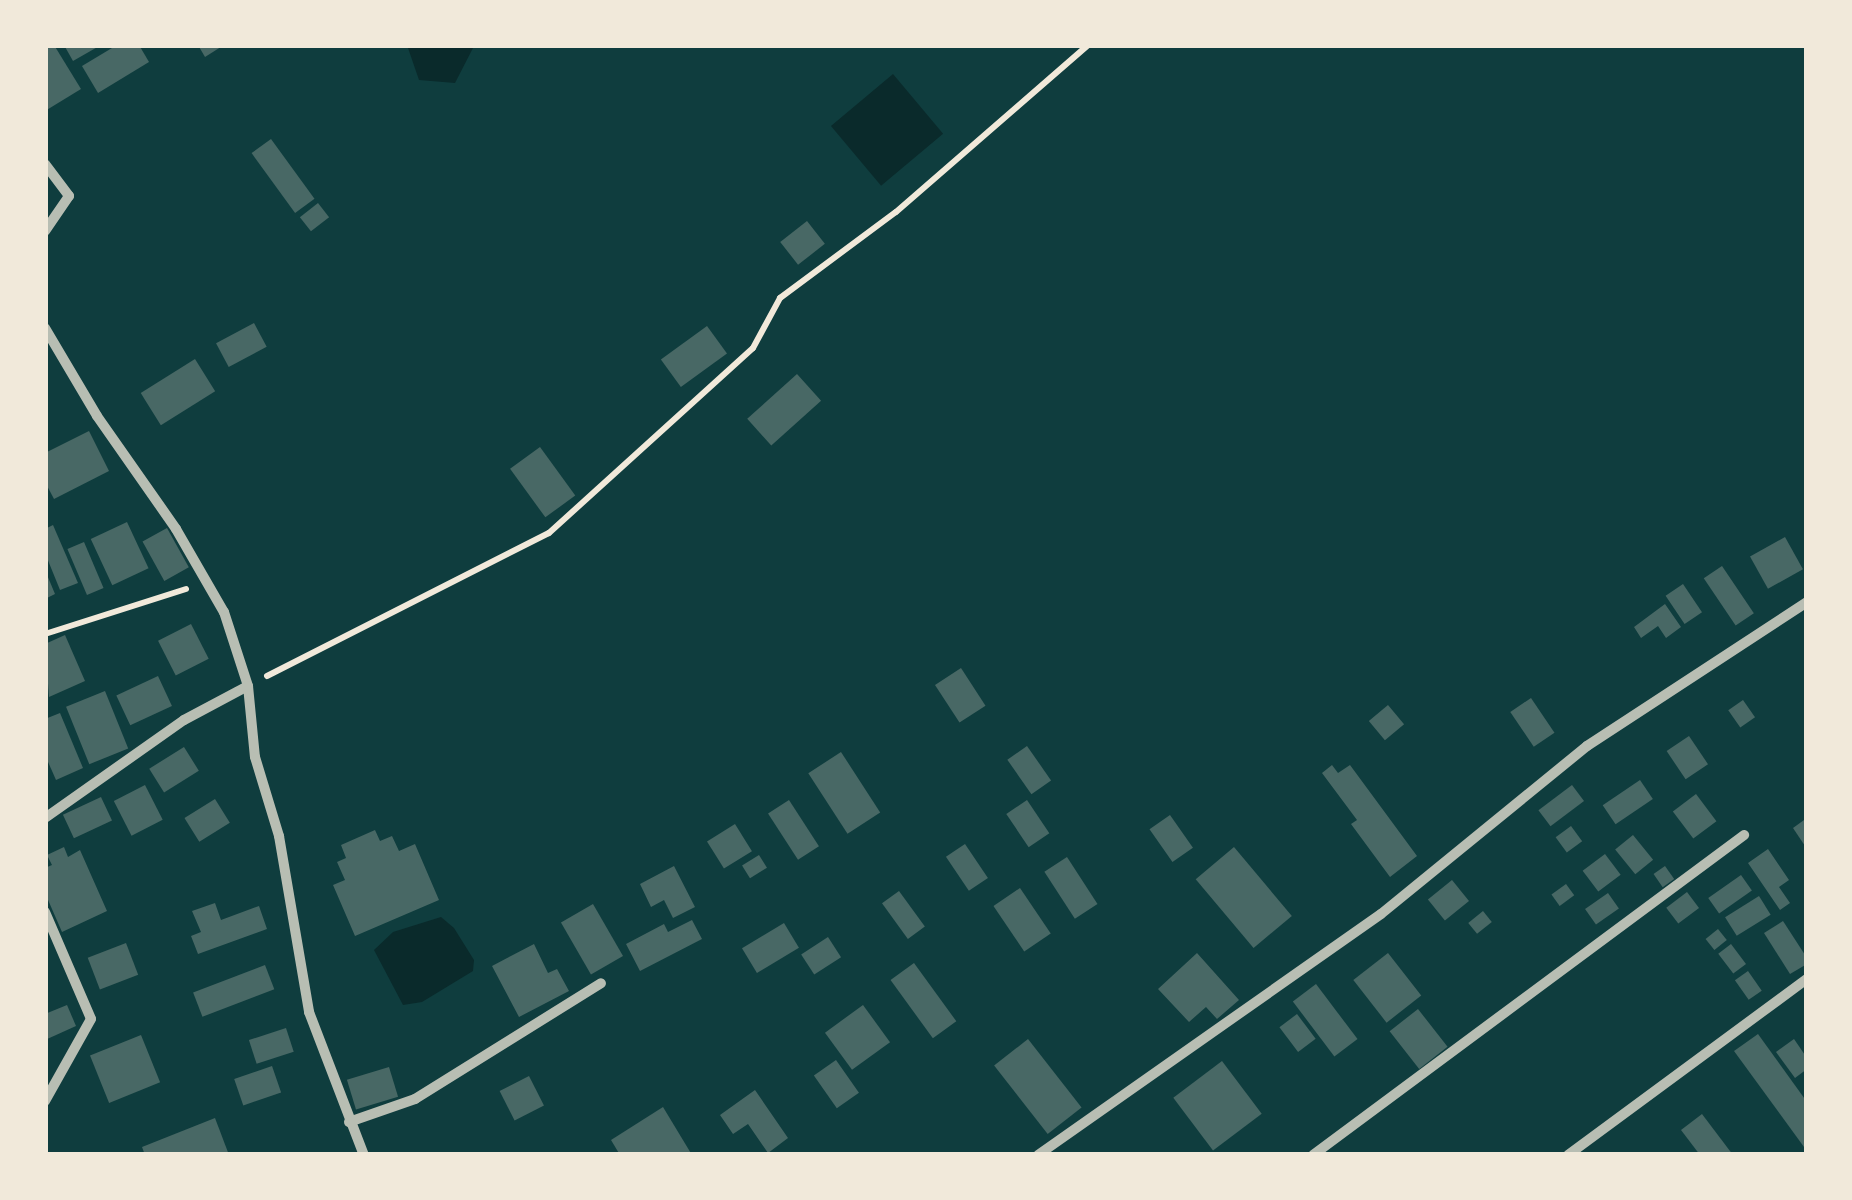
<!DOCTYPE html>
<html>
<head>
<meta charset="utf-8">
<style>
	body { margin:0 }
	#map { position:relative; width:1852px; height:1200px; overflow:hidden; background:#0f3d3e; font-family:"Roboto Condensed",sans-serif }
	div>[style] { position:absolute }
	.water>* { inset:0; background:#0a2a2b; transform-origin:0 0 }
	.building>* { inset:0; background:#486865; transform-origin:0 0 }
	.path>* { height:6px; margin:-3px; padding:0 3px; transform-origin:3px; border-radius:3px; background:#f1e9da }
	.minor>* { height:10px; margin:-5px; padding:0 5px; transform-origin:5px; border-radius:5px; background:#b8beb3 }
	span { translate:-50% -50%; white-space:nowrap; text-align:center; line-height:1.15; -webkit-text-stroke:8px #f1e9da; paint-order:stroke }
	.frame { position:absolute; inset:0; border:48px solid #f1e9da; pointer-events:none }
</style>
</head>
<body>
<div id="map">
	<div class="water">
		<i style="clip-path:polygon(407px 45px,470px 45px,473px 48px,455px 83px,419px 80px)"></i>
		<i style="left:893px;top:74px;width:78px;height:81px;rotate:50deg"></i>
		<i style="clip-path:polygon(441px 917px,454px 928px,474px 960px,473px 971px,422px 1002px,403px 1005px,374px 950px,393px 932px)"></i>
	</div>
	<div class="building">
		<i style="clip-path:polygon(45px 45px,54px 45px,81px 89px,45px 111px)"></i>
		<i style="clip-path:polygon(64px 45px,101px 45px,73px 61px)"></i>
		<i style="clip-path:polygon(117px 45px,139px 45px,149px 62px,98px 93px,82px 66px)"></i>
		<i style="clip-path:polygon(198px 45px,224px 45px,205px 57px)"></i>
		<i style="left:271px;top:139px;width:74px;height:24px;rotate:54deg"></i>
		<i style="left:318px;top:203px;width:18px;height:23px;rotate:52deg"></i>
		<i style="left:807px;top:221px;width:29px;height:34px;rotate:52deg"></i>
		<i style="left:254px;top:323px;width:27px;height:43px;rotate:62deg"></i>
		<i style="left:707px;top:326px;width:34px;height:57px;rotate:54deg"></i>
		<i style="left:195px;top:359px;width:38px;height:64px;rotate:58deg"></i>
		<i style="left:797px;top:374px;width:36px;height:67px;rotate:48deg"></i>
		<i style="clip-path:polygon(89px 431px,109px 471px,54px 499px,45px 482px,45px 453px)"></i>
		<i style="left:540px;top:447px;width:60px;height:37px;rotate:54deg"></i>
		<i style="left:127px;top:522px;width:51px;height:40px;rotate:65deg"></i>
		<i style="clip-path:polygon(53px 525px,78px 583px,60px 590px,45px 553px,45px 529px)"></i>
		<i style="left:167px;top:528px;width:45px;height:28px;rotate:61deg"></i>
		<i style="left:1785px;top:537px;width:37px;height:40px;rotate:61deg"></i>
		<i style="left:84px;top:542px;width:50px;height:18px;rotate:67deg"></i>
		<i style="left:1722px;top:566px;width:57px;height:22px;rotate:56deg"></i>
		<i style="clip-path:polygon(45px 570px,55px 594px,45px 599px)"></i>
		<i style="left:1683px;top:584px;width:34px;height:21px;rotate:56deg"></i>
		<i style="clip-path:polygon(1665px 604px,1681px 627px,1666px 638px,1658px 626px,1641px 638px,1634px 627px)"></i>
		<i style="left:191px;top:624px;width:39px;height:37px;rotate:63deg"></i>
		<i style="clip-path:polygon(65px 635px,85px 681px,49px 697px,45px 644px)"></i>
		<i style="left:961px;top:668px;width:45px;height:31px;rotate:57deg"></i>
		<i style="left:158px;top:676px;width:33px;height:46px;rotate:65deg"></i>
		<i style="left:105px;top:691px;width:62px;height:42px;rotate:68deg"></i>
		<i style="left:1531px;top:698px;width:42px;height:25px;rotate:56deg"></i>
		<i style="left:1743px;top:700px;width:21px;height:18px;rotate:55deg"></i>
		<i style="left:1388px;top:705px;width:25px;height:25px;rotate:50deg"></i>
		<i style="clip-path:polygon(60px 713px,83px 768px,56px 780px,45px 755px,45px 719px)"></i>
		<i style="left:1689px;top:736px;width:34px;height:27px;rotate:56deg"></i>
		<i style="left:1027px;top:746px;width:42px;height:24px;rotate:55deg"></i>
		<i style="left:184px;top:747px;width:28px;height:41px;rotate:58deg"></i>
		<i style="left:841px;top:752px;width:72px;height:39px;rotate:57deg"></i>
		<i style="clip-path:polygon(1332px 765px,1338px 773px,1350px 765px,1417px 856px,1390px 877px,1351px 824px,1357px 820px,1322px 773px)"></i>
		<i style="left:1640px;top:780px;width:23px;height:45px;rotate:56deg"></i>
		<i style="left:145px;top:785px;width:39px;height:35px;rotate:63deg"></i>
		<i style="left:1572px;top:785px;width:20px;height:42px;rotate:53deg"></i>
		<i style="left:1696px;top:794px;width:34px;height:29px;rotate:53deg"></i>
		<i style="left:101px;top:797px;width:26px;height:42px;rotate:65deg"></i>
		<i style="left:215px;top:799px;width:28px;height:36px;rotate:58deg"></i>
		<i style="left:789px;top:800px;width:55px;height:25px;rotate:57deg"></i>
		<i style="left:1027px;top:800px;width:40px;height:25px;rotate:56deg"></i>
		<i style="left:1170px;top:815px;width:40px;height:25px;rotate:55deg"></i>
		<i style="clip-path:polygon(1804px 820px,1807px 825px,1807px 849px,1793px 828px)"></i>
		<i style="left:735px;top:824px;width:32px;height:33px;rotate:58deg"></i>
		<i style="left:1571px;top:826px;width:19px;height:19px;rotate:54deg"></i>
		<i style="clip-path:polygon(375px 830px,380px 841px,392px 836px,399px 851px,415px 844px,439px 900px,355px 936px,333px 885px,345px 880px,337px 862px,346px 858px,341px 845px)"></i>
		<i style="left:1633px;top:835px;width:32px;height:23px;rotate:51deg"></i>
		<i style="left:965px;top:844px;width:41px;height:23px;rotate:56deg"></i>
		<i style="clip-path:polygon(64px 847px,68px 857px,80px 850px,107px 911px,62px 932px,45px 893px,45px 868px,52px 865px,47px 855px)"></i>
		<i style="left:1234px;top:847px;width:90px;height:50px;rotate:50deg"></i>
		<i style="clip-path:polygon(1768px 849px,1789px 880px,1779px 887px,1790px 903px,1780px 910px,1748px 863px)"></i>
		<i style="left:1605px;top:854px;width:26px;height:28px;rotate:53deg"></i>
		<i style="left:759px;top:855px;width:15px;height:20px;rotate:58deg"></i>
		<i style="left:1067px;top:857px;width:56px;height:27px;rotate:57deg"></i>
		<i style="clip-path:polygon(674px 866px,695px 907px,673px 918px,664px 900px,651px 907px,640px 884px)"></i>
		<i style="left:1665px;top:866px;width:16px;height:14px;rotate:55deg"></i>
		<i style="left:1741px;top:875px;width:19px;height:40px;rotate:55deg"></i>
		<i style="left:1452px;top:880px;width:27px;height:31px;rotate:51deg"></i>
		<i style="left:1566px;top:884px;width:14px;height:18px;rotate:54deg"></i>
		<i style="left:1020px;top:888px;width:55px;height:32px;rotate:56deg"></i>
		<i style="left:899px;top:891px;width:44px;height:21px;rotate:54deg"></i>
		<i style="left:1687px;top:892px;width:20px;height:26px;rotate:53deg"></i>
		<i style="left:1608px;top:893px;width:19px;height:28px;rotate:55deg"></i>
		<i style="left:1759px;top:896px;width:22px;height:40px;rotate:58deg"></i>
		<i style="clip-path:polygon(215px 903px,221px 920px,259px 906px,267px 929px,198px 954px,191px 936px,201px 932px,192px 911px)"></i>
		<i style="left:593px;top:904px;width:60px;height:37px;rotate:60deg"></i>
		<i style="left:1483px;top:911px;width:14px;height:19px;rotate:51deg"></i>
		<i style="clip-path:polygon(692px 920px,702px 939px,640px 971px,626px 944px,664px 924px,668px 932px)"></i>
		<i style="clip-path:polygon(1783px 921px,1807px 958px,1807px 964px,1790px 974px,1764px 933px)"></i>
		<i style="left:784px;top:923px;width:29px;height:49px;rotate:59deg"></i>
		<i style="left:1718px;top:929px;width:14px;height:16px;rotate:51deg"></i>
		<i style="left:828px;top:937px;width:24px;height:32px;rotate:57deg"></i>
		<i style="left:126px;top:943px;width:34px;height:41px;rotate:69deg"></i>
		<i style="clip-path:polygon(534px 944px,548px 973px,557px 969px,569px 991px,519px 1017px,492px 966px)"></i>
		<i style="left:1731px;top:944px;width:25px;height:16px;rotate:53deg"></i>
		<i style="clip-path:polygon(1197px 953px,1239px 1000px,1217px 1019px,1206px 1007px,1189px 1022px,1158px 989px)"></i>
		<i style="left:1388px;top:953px;width:54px;height:44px;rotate:52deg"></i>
		<i style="left:914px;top:963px;width:72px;height:29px;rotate:54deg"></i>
		<i style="left:265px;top:965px;width:26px;height:77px;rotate:69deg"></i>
		<i style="left:1748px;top:971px;width:24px;height:16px;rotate:55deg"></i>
		<i style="left:1316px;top:984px;width:69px;height:29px;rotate:53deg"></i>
		<i style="clip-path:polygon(67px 1005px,76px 1026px,45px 1040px,45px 1014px)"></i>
		<i style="left:863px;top:1005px;width:46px;height:47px;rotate:54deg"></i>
		<i style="left:1418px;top:1009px;width:48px;height:36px;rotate:52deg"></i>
		<i style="left:1297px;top:1014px;width:31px;height:22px;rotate:53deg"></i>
		<i style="left:286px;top:1028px;width:25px;height:39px;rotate:72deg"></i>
		<i style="clip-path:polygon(1758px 1034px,1807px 1102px,1804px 1147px,1734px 1051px)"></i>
		<i style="left:141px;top:1035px;width:51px;height:55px;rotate:68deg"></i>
		<i style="left:1028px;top:1039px;width:87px;height:43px;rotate:52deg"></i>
		<i style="clip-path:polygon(1794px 1039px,1807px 1058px,1807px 1069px,1795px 1078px,1776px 1052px)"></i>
		<i style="left:836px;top:1060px;width:40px;height:27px;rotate:55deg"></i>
		<i style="left:1222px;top:1061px;width:66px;height:61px;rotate:53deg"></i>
		<i style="left:272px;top:1066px;width:28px;height:40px;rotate:71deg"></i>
		<i style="left:389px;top:1067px;width:31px;height:44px;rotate:73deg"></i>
		<i style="left:529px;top:1076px;width:33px;height:33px;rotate:63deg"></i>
		<i style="clip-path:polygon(755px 1090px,788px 1138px,768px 1153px,748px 1124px,733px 1134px,720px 1115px)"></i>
		<i style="clip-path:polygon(663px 1107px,692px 1155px,620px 1155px,611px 1140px)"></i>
		<i style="clip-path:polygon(1702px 1114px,1733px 1155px,1700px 1155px,1681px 1130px)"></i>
		<i style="clip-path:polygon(215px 1118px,229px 1155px,145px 1155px,142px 1147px)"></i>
	</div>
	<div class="path">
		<i style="left:45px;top:634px;width:148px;rotate:-17.7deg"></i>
		<i style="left:267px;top:676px;width:316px;rotate:-26.9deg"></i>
		<i style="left:549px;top:533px;width:275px;rotate:-42.2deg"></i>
		<i style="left:753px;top:348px;width:57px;rotate:-61.6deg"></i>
		<i style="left:780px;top:298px;width:144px;rotate:-36.6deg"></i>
		<i style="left:896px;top:212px;width:254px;rotate:-41deg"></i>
	</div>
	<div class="minor">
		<i style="left:45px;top:164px;width:40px;rotate:53deg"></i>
		<i style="left:69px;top:196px;width:42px;rotate:124.4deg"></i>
		<i style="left:45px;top:328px;width:102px;rotate:59.4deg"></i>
		<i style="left:97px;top:416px;width:138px;rotate:55deg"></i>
		<i style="left:176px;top:529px;width:96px;rotate:60deg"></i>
		<i style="left:224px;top:612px;width:78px;rotate:72deg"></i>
		<i style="left:248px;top:686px;width:71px;rotate:84.4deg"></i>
		<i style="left:255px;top:757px;width:83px;rotate:73.1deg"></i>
		<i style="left:279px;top:836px;width:179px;rotate:80.3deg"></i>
		<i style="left:309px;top:1012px;width:153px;rotate:69deg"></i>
		<i style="left:45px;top:818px;width:170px;rotate:-35.2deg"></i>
		<i style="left:184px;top:720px;width:72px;rotate:-28deg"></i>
		<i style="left:45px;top:912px;width:116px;rotate:66.7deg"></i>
		<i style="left:91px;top:1019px;width:94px;rotate:119.3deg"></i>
		<i style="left:349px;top:1122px;width:70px;rotate:-19.2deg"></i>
		<i style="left:415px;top:1099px;width:219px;rotate:-31.9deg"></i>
		<i style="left:1038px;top:1155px;width:419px;rotate:-35.1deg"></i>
		<i style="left:1381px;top:914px;width:266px;rotate:-39.2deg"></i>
		<i style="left:1587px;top:746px;width:263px;rotate:-33.2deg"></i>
		<i style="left:1313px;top:1155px;width:537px;rotate:-36.59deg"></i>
		<i style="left:1568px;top:1155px;width:297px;rotate:-36.4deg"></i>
	</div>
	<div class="frame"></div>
</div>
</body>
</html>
